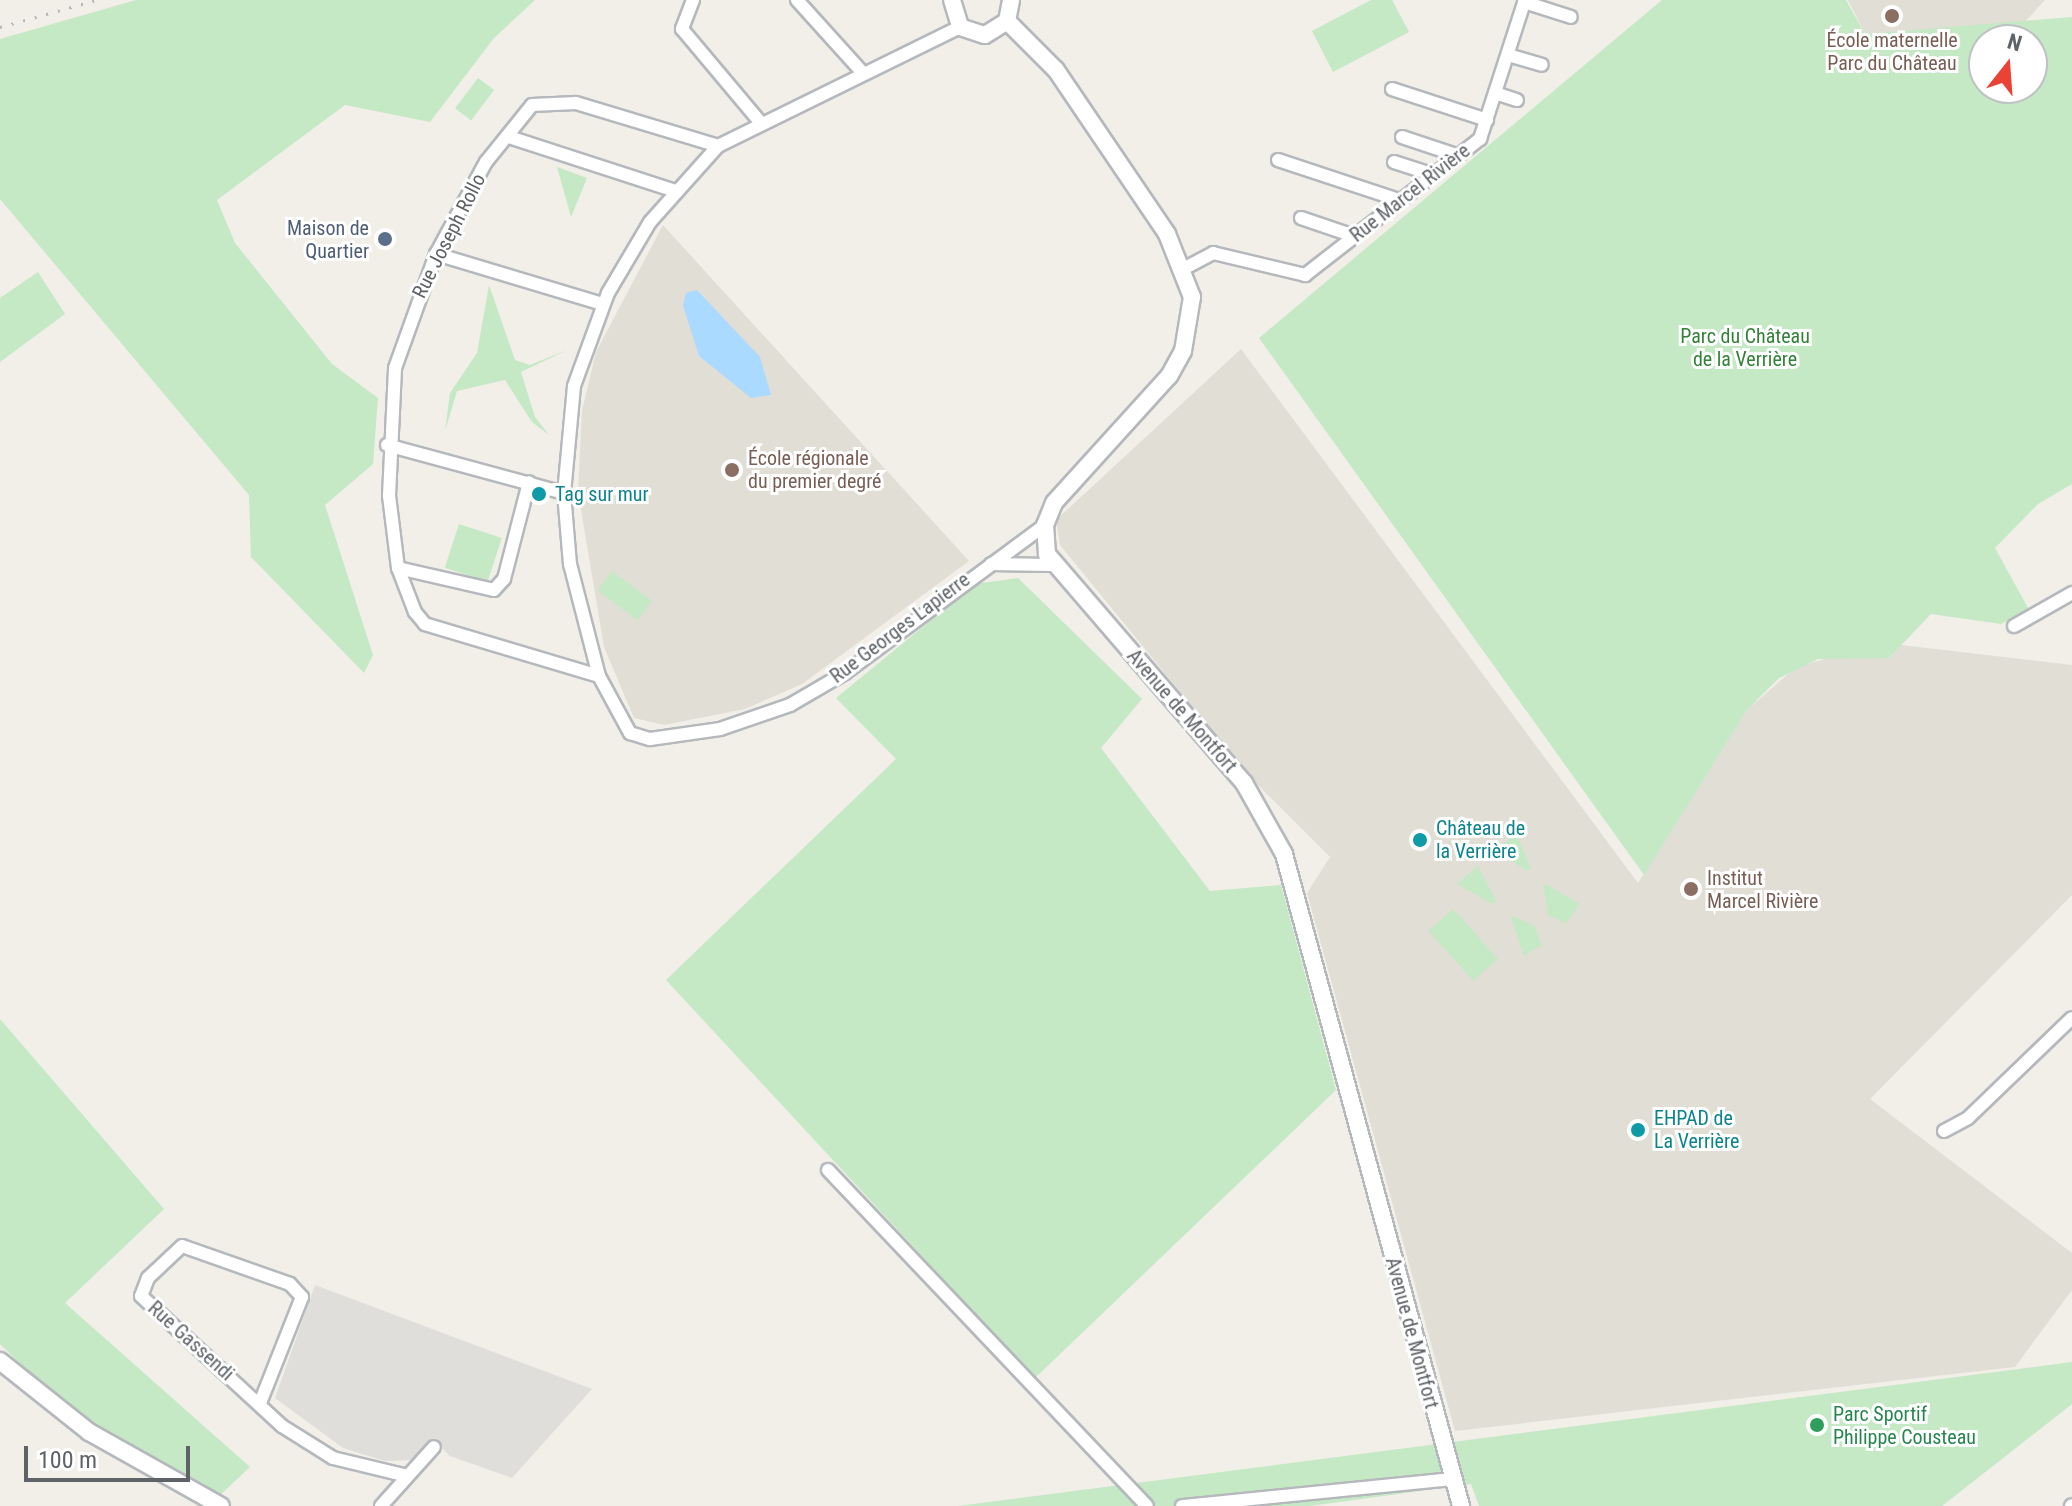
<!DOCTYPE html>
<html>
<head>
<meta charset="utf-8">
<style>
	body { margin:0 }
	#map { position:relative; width:2072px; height:1506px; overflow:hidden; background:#f1efe8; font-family:"Roboto Condensed",sans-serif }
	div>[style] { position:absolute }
	.industrial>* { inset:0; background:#e0deda }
	.education>* { inset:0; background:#e1ded6 }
	.green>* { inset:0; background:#c5e8c5; transform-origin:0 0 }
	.water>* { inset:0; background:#aadaff }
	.roads { filter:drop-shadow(2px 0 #b5b8bc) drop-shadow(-2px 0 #b5b8bc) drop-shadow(0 2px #b5b8bc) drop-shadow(0 -2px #b5b8bc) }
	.minor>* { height:12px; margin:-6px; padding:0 6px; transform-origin:6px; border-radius:6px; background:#fff }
	.tertiary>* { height:16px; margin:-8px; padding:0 8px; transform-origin:8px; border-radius:8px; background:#fff }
	.rail>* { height:3px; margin-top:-1.5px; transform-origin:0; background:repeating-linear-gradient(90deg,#b6b7b8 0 2px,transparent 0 12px) }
	.dots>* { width:22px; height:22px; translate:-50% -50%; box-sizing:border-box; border:4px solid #fff; border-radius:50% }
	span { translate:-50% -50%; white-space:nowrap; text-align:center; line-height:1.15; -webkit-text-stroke:6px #fff; paint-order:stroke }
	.education-label { font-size:20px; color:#785e54 }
	.left { translate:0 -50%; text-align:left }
	.street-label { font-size:20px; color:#5f6368 }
	.service-label { font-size:20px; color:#4e5e75 }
	.right { translate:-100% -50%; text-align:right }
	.park-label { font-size:20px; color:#348238 }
	.culture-label { font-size:20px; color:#0d838f }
	.leisure-label { font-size:20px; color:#27864d }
	.north { position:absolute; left:1968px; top:24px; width:80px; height:80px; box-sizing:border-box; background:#fff; border:2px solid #bfc1c3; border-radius:50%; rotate:17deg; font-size:22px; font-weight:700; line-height:32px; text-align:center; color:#5f6368 }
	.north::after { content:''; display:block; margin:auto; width:28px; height:36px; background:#ea4335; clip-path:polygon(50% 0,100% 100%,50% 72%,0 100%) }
	.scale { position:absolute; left:24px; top:1446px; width:166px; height:36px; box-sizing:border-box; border:4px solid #5f6368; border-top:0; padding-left:10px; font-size:24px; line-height:28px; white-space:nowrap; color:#5f6368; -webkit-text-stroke:6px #fff; paint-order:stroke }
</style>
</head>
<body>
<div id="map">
	<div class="industrial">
		<i style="clip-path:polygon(315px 1285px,592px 1389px,512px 1478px,450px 1456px,435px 1441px,414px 1460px,385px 1461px,343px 1448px,275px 1398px)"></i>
	</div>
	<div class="education">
		<i style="clip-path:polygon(1848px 0,2045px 0,2024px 23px,1865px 34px)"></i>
		<i style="clip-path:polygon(663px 225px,969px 561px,802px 684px,745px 709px,664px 725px,634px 718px,604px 647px,578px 492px,582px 411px,596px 352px)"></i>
		<i style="clip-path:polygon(1241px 349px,1638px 883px,1747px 710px,1796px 667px,1836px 656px,1889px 658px,1901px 645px,2072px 665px,2072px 895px,1870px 1099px,2072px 1253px,2072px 1290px,2015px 1367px,1455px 1431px,1307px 893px,1330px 857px,1249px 776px,1060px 545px,1056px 520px)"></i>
	</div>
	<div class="green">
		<i style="clip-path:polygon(136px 0,535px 0,494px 38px,430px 122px,345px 105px,217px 200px,235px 243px,332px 364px,378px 398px,373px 464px,325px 505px,373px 655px,364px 673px,251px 557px,249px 495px,0 199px,0 39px)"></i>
		<i style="clip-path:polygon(1371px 0,1392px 0,1409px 32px,1333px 72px,1312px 31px)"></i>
		<i style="clip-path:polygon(evenodd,1662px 0,1846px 0,1865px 34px,2072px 17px,2072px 484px,2038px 504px,1995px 548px,2028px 608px,2001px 624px,1931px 614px,1889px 658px,1818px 659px,1779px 678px,1747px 710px,1644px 875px,1259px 338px,1662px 0,2032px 40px,2032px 88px,1984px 88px,1984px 40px,2032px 40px)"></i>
		<i style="left:478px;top:78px;width:20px;height:38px;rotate:37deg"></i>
		<i style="clip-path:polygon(557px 167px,587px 178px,571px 217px)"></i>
		<i style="clip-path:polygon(38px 272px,65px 314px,0 362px,0 298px)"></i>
		<i style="clip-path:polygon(489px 285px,515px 360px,530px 365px,567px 350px,521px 372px,535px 417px,549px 435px,532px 422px,505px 380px,457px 391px,445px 431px,450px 393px,477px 353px)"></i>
		<i style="left:459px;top:524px;width:45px;height:46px;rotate:18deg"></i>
		<i style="left:612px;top:571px;width:50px;height:24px;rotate:37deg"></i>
		<i style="clip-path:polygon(1018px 578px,1142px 699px,1101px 748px,1210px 891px,1281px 885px,1336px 1090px,1035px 1378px,666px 980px,896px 759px,836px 698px,975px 584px)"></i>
		<i style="clip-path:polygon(1516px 833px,1531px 868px,1527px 871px,1496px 851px)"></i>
		<i style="clip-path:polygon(1478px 866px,1496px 901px,1492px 904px,1457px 884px)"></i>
		<i style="clip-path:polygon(1543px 883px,1580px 904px,1566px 923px,1548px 915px)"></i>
		<i style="left:1453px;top:909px;width:67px;height:33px;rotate:48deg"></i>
		<i style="clip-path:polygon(1510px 915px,1535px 926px,1541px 945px,1524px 956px)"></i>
		<i style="clip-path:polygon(0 1019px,164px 1209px,65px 1303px,250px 1467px,219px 1496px,62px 1405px,0 1344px)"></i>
		<i style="clip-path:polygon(2072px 1362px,2072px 1404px,1942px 1506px,1479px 1506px,1471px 1484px,1310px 1506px,958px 1506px)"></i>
	</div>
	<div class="water">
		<i style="clip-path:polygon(697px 290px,760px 357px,771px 395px,751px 398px,699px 356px,683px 306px,686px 293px)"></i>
	</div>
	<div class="roads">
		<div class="minor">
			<i style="left:693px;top:0;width:31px;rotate:111deg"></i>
			<i style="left:682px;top:29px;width:121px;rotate:50deg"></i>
			<i style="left:797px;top:0;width:97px;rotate:47.9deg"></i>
			<i style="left:1524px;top:2px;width:49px;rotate:17.7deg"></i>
			<i style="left:960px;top:27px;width:270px;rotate:153.8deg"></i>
			<i style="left:718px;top:146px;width:102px;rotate:131.8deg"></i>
			<i style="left:650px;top:222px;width:82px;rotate:120.6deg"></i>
			<i style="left:608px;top:293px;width:99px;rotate:110.1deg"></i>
			<i style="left:574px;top:386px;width:107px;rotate:95.3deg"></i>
			<i style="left:564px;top:493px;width:71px;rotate:85.2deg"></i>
			<i style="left:570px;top:564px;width:116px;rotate:75.5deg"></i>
			<i style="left:599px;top:676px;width:65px;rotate:61.5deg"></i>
			<i style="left:630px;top:733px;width:21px;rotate:17deg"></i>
			<i style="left:650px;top:739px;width:71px;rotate:-8.1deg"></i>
			<i style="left:720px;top:729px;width:74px;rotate:-18.9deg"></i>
			<i style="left:790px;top:705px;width:64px;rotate:-30.2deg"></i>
			<i style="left:845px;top:673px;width:249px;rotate:-36.5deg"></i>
			<i style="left:1508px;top:55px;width:35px;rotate:16deg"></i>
			<i style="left:1392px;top:89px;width:100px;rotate:18.1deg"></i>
			<i style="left:1495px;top:93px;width:23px;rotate:18deg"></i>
			<i style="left:509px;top:137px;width:175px;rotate:18deg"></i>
			<i style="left:1402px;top:137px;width:57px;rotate:18.4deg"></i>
			<i style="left:1278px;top:160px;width:127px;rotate:18.3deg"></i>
			<i style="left:1394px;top:162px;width:39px;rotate:18deg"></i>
			<i style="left:1301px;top:218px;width:56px;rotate:18.8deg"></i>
			<i style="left:436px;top:254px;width:174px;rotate:16.7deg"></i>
			<i style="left:1185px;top:268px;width:32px;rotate:-28deg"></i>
			<i style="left:1213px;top:253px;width:95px;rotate:13.4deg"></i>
			<i style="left:1305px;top:275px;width:222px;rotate:-37.9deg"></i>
			<i style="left:1480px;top:139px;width:146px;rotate:-72.1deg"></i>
			<i style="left:387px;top:445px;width:183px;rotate:15.2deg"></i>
			<i style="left:991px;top:564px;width:60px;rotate:1deg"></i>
			<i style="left:398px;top:568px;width:98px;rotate:12.9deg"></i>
			<i style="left:494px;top:590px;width:15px;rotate:-48deg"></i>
			<i style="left:504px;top:579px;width:100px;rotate:-75.5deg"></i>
			<i style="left:2014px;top:626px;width:67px;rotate:-29.6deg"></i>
			<i style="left:599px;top:676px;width:182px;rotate:-163.4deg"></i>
			<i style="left:425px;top:624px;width:16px;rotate:-130deg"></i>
			<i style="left:415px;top:612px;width:47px;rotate:-111.1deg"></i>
			<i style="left:398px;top:568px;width:73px;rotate:-97.1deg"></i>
			<i style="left:389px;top:496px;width:128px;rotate:-87.3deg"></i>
			<i style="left:395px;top:368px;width:121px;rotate:-70.2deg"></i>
			<i style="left:436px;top:254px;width:105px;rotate:-61.5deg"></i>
			<i style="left:486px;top:162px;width:73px;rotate:-51.1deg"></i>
			<i style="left:532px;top:105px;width:44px;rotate:-2.6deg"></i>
			<i style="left:576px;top:103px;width:148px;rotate:16.8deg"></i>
			<i style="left:1944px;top:1131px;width:27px;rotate:-28deg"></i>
			<i style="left:1968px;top:1118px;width:144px;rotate:-43.9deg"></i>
			<i style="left:828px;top:1170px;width:463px;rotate:46.5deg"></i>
			<i style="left:260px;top:1403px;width:114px;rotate:-68.4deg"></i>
			<i style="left:302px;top:1297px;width:18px;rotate:-133deg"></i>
			<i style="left:290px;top:1284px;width:114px;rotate:-160.6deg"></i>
			<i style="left:182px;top:1246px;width:47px;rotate:136.7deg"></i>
			<i style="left:148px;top:1278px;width:19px;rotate:111deg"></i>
			<i style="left:141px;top:1296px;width:192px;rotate:42.7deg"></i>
			<i style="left:282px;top:1426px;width:60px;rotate:32.1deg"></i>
			<i style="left:333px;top:1458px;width:73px;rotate:13.5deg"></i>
			<i style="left:381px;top:1506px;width:79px;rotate:-48.1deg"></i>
			<i style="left:1182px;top:1506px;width:271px;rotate:-5.7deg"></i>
			<i style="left:2071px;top:1506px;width:1px;rotate:-45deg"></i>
		</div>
		<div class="tertiary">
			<i style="left:952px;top:0;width:28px;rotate:73deg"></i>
			<i style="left:960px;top:27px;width:26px;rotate:18deg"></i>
			<i style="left:985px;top:35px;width:26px;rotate:-32deg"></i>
			<i style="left:1007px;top:21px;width:21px;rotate:-79deg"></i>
			<i style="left:1007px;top:21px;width:69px;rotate:45deg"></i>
			<i style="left:1056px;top:70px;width:198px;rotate:55.9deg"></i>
			<i style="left:1167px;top:234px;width:68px;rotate:68.4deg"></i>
			<i style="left:1192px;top:297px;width:55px;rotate:99.5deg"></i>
			<i style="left:1183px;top:351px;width:29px;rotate:119deg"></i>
			<i style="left:1169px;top:376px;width:171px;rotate:132.2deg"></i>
			<i style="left:1054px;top:503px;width:24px;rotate:112deg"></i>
			<i style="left:1045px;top:525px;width:29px;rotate:86deg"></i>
			<i style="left:1047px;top:554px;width:302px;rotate:49.3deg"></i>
			<i style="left:1244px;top:783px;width:81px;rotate:60.6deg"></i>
			<i style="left:1284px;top:854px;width:676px;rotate:74.81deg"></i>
			<i style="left:0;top:1361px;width:114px;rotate:38.6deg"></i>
			<i style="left:89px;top:1432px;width:151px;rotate:29.3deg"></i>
		</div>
	</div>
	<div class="rail">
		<i style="left:0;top:27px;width:100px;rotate:-15.7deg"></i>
	</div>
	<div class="dots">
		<i style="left:1892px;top:16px;background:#8d6e63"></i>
		<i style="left:385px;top:239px;background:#5c6f8a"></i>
		<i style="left:732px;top:470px;background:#8d6e63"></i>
		<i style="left:539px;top:494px;background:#0f9aa8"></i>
		<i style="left:1420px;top:840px;background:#0f9aa8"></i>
		<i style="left:1691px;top:889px;background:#8d6e63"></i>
		<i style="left:1638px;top:1130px;background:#0f9aa8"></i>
		<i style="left:1817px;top:1425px;background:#2e9e5b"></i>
	</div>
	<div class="education-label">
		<span style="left:1892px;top:52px">École maternelle<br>Parc du Château</span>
		<span class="left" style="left:748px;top:470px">École régionale<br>du premier degré</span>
		<span class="left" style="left:1707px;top:890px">Institut<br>Marcel Rivière</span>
	</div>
	<div class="street-label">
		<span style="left:1410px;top:193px;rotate:-38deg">Rue Marcel Rivière</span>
		<span style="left:449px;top:236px;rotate:-63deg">Rue Joseph Rollo</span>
		<span style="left:900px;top:628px;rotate:-37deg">Rue Georges Lapierre</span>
		<span style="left:1182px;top:711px;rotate:49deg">Avenue de Montfort</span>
		<span style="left:1412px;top:1333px;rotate:75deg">Avenue de Montfort</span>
		<span style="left:191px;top:1341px;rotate:42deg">Rue Gassendi</span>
	</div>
	<div class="service-label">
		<span class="right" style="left:369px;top:240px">Maison de<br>Quartier</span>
	</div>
	<div class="park-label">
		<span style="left:1745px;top:348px">Parc du Château<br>de la Verrière</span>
	</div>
	<div class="culture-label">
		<span class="left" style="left:555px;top:494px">Tag sur mur</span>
		<span class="left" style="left:1436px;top:840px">Château de<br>la Verrière</span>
		<span class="left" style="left:1654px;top:1130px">EHPAD de<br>La Verrière</span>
	</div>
	<div class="leisure-label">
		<span class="left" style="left:1833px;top:1426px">Parc Sportif<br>Philippe Cousteau</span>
	</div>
	<div class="north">N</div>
	<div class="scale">100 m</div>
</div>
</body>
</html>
